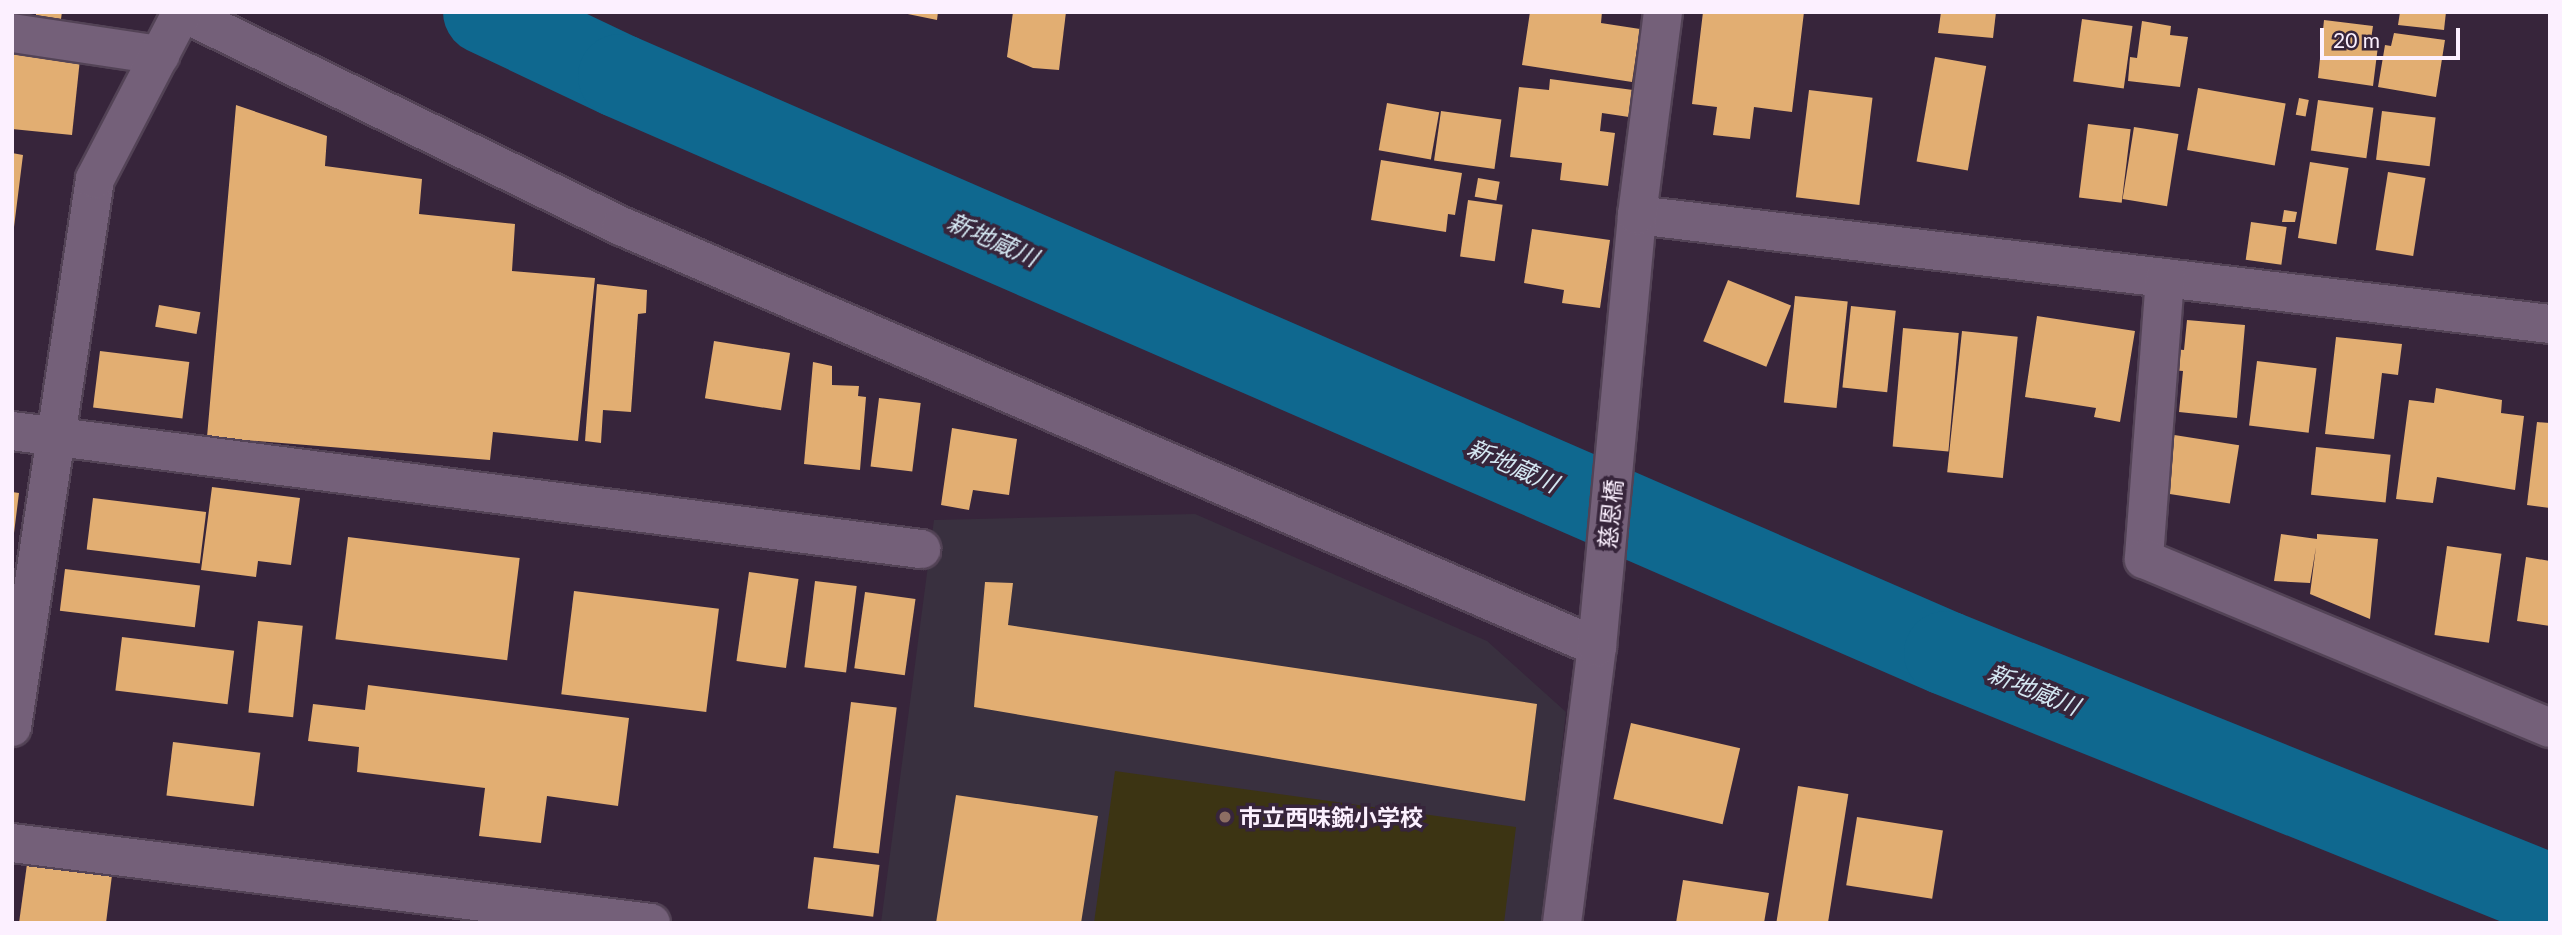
<!DOCTYPE html>
<html>
<head>
<meta charset="utf-8">
<style>
	body { margin:0 }
	#map { position:relative; width:2562px; height:935px; overflow:hidden; background:#37253b; font-family:Lato,"Noto Sans JP",sans-serif }
	div>[style] { position:absolute }
	.education>* { inset:0; background:#39303f }
	.sand>* { inset:0; background:#3c3413 }
	.river>* { height:84px; margin:-42px; padding:0 42px; transform-origin:42px; border-radius:42px; background:#0f688f }
	.building>* { inset:0; background:#e2ae72; transform-origin:0 0 }
	.roads { filter:drop-shadow(2px 0 #534356) drop-shadow(-2px 0 #534356) drop-shadow(0 2px #534356) drop-shadow(0 -2px #534356) }
	.street>* { height:38px; margin:-19px; padding:0 19px; transform-origin:19px; border-radius:19px; background:#746079 }
	.dots>* { width:19px; height:19px; translate:-50% -50%; box-sizing:border-box; border:4px solid #37253b; border-radius:50% }
	span { translate:-50% -50%; white-space:nowrap; text-align:center; line-height:1.15; -webkit-text-stroke:7px #37253b; paint-order:stroke }
	.street-label { font-size:23px; color:#fcf0ff }
	.poi-label { font-size:23px; color:#fcf0ff; font-weight:700 }
	.left { translate:0 -50%; text-align:left }
	.water-label { font-size:24px; color:#d4e7f2; font-style:italic }
	.frame { position:absolute; inset:0; border:14px solid #fcf0ff; pointer-events:none }
	.scale { position:absolute; left:2320px; top:28px; width:140px; height:32px; box-sizing:border-box; border:4px solid #fcf0ff; border-top:0; padding-left:9px; font-size:21px; line-height:24px; white-space:nowrap; color:#fcf0ff; -webkit-text-stroke:5px #37253b; paint-order:stroke }
</style>
</head>
<body>
<div id="map">
	<div class="education">
		<i style="clip-path:polygon(1195px 514px,1487px 641px,1566px 712px,1542px 923px,881px 923px,934px 520px)"></i>
	</div>
	<div class="sand">
		<i style="clip-path:polygon(1115px 771px,1516px 827px,1504px 923px,1094px 923px)"></i>
	</div>
	<div class="river">
		<i style="left:485px;top:12px;width:149px;rotate:25.4deg"></i>
		<i style="left:620px;top:76px;width:1446px;rotate:23.52deg"></i>
		<i style="left:1946px;top:653px;width:651px;rotate:21.92deg"></i>
	</div>
	<div class="building">
		<i style="clip-path:polygon(36px 12px,62px 12px,61px 19px,36px 15px)"></i>
		<i style="clip-path:polygon(898px 12px,938px 12px,937px 20px)"></i>
		<i style="clip-path:polygon(1013px 12px,1066px 12px,1059px 70px,1033px 68px,1007px 57px)"></i>
		<i style="clip-path:polygon(1530px 12px,1602px 12px,1601px 23px,1640px 29px,1632px 82px,1522px 65px)"></i>
		<i style="clip-path:polygon(1703px 12px,1804px 12px,1792px 112px,1754px 107px,1750px 139px,1713px 135px,1717px 107px,1692px 104px)"></i>
		<i style="clip-path:polygon(1941px 12px,1996px 12px,1993px 38px,1938px 33px)"></i>
		<i style="clip-path:polygon(2400px 12px,2446px 12px,2444px 30px,2398px 25px)"></i>
		<i style="left:2082px;top:19px;width:51px;height:63px;rotate:8deg"></i>
		<i style="clip-path:polygon(2324px 20px,2373px 26px,2370px 46px,2378px 46px,2373px 86px,2318px 78px)"></i>
		<i style="clip-path:polygon(2142px 21px,2171px 26px,2170px 35px,2188px 37px,2180px 87px,2128px 81px,2130px 57px,2137px 58px)"></i>
		<i style="clip-path:polygon(2394px 33px,2445px 40px,2436px 97px,2378px 87px,2385px 45px,2391px 46px)"></i>
		<i style="clip-path:polygon(12px 50px,80px 59px,72px 135px,12px 129px)"></i>
		<i style="left:1935px;top:57px;width:52px;height:106px;rotate:10deg"></i>
		<i style="clip-path:polygon(1550px 79px,1633px 90px,1629px 117px,1602px 113px,1600px 131px,1615px 133px,1608px 186px,1560px 180px,1562px 163px,1510px 157px,1519px 87px,1549px 90px)"></i>
		<i style="left:2198px;top:88px;width:89px;height:63px;rotate:10deg"></i>
		<i style="left:1809px;top:90px;width:64px;height:108px;rotate:7deg"></i>
		<i style="left:2299px;top:98px;width:10px;height:17px;rotate:11deg"></i>
		<i style="left:2318px;top:100px;width:56px;height:51px;rotate:8deg"></i>
		<i style="left:1387px;top:103px;width:53px;height:48px;rotate:10deg"></i>
		<i style="clip-path:polygon(236px 105px,327px 136px,325px 166px,422px 179px,419px 214px,515px 224px,512px 271px,595px 278px,578px 441px,493px 432px,490px 460px,207px 437px)"></i>
		<i style="left:1441px;top:111px;width:61px;height:50px;rotate:8deg"></i>
		<i style="left:2382px;top:111px;width:54px;height:49px;rotate:7deg"></i>
		<i style="left:2088px;top:124px;width:43px;height:74px;rotate:7deg"></i>
		<i style="left:2134px;top:127px;width:45px;height:73px;rotate:9deg"></i>
		<i style="clip-path:polygon(12px 153px,23px 155px,14px 227px,12px 227px)"></i>
		<i style="clip-path:polygon(1381px 160px,1462px 173px,1455px 215px,1448px 214px,1446px 232px,1371px 220px)"></i>
		<i style="left:2310px;top:162px;width:39px;height:77px;rotate:9deg"></i>
		<i style="left:2388px;top:172px;width:38px;height:79px;rotate:9deg"></i>
		<i style="left:1478px;top:178px;width:22px;height:19px;rotate:10deg"></i>
		<i style="left:1468px;top:200px;width:35px;height:57px;rotate:8deg"></i>
		<i style="clip-path:polygon(2284px 210px,2297px 212px,2295px 222px,2282px 222px)"></i>
		<i style="left:2251px;top:222px;width:36px;height:38px;rotate:8deg"></i>
		<i style="clip-path:polygon(1532px 229px,1610px 240px,1600px 308px,1562px 303px,1564px 290px,1524px 283px)"></i>
		<i style="left:1728px;top:280px;width:68px;height:66px;rotate:22deg"></i>
		<i style="clip-path:polygon(597px 284px,647px 290px,646px 313px,638px 314px,631px 412px,603px 410px,601px 443px,585px 441px)"></i>
		<i style="left:1795px;top:296px;width:53px;height:107px;rotate:6deg"></i>
		<i style="left:159px;top:305px;width:42px;height:22px;rotate:10deg"></i>
		<i style="left:1851px;top:306px;width:45px;height:82px;rotate:6deg"></i>
		<i style="clip-path:polygon(2037px 316px,2135px 331px,2120px 422px,2094px 417px,2096px 408px,2025px 397px)"></i>
		<i style="clip-path:polygon(2187px 320px,2245px 325px,2237px 418px,2179px 412px,2183px 371px,2171px 370px,2173px 349px,2184px 350px)"></i>
		<i style="left:1903px;top:328px;width:56px;height:119px;rotate:5deg"></i>
		<i style="left:1962px;top:331px;width:56px;height:142px;rotate:6deg"></i>
		<i style="clip-path:polygon(2336px 337px,2402px 344px,2398px 375px,2382px 373px,2374px 439px,2325px 434px)"></i>
		<i style="left:714px;top:341px;width:77px;height:58px;rotate:9deg"></i>
		<i style="left:100px;top:351px;width:90px;height:57px;rotate:7deg"></i>
		<i style="left:2257px;top:361px;width:60px;height:65px;rotate:7deg"></i>
		<i style="clip-path:polygon(813px 362px,832px 366px,832px 385px,859px 386px,858px 396px,866px 397px,860px 470px,804px 464px)"></i>
		<i style="clip-path:polygon(2436px 388px,2502px 400px,2501px 413px,2524px 416px,2515px 490px,2437px 477px,2433px 503px,2396px 499px,2409px 400px,2434px 403px)"></i>
		<i style="left:879px;top:398px;width:42px;height:69px;rotate:7deg"></i>
		<i style="clip-path:polygon(2537px 422px,2550px 423px,2550px 508px,2527px 505px)"></i>
		<i style="clip-path:polygon(952px 428px,1017px 439px,1009px 495px,973px 490px,969px 510px,941px 505px)"></i>
		<i style="left:2168px;top:434px;width:72px;height:59px;rotate:9deg"></i>
		<i style="left:2316px;top:447px;width:75px;height:48px;rotate:6deg"></i>
		<i style="clip-path:polygon(212px 487px,300px 498px,291px 565px,258px 561px,256px 577px,201px 570px)"></i>
		<i style="clip-path:polygon(12px 492px,19px 493px,14px 533px,12px 532px)"></i>
		<i style="left:93px;top:498px;width:114px;height:52px;rotate:7deg"></i>
		<i style="clip-path:polygon(2281px 534px,2317px 539px,2317px 534px,2378px 539px,2370px 619px,2310px 594px,2316px 547px,2310px 583px,2274px 581px)"></i>
		<i style="left:348px;top:537px;width:173px;height:103px;rotate:7deg"></i>
		<i style="left:2447px;top:546px;width:55px;height:90px;rotate:8deg"></i>
		<i style="clip-path:polygon(2526px 557px,2550px 561px,2550px 626px,2517px 621px)"></i>
		<i style="left:65px;top:569px;width:136px;height:42px;rotate:7deg"></i>
		<i style="left:749px;top:572px;width:50px;height:90px;rotate:8deg"></i>
		<i style="left:815px;top:581px;width:42px;height:87px;rotate:7deg"></i>
		<i style="clip-path:polygon(985px 582px,1013px 583px,1008px 625px,1537px 704px,1525px 801px,974px 707px)"></i>
		<i style="left:574px;top:591px;width:146px;height:104px;rotate:7deg"></i>
		<i style="left:865px;top:592px;width:51px;height:77px;rotate:8deg"></i>
		<i style="left:258px;top:621px;width:45px;height:92px;rotate:6deg"></i>
		<i style="left:122px;top:637px;width:113px;height:54px;rotate:7deg"></i>
		<i style="clip-path:polygon(368px 685px,629px 718px,618px 806px,547px 796px,541px 843px,479px 836px,485px 788px,357px 772px,359px 747px,308px 741px,313px 704px,365px 710px)"></i>
		<i style="left:851px;top:702px;width:46px;height:147px;rotate:7deg"></i>
		<i style="left:1631px;top:723px;width:112px;height:78px;rotate:13deg"></i>
		<i style="left:173px;top:742px;width:88px;height:54px;rotate:7deg"></i>
		<i style="left:1798px;top:786px;width:51px;height:139px;rotate:9deg"></i>
		<i style="clip-path:polygon(956px 795px,1098px 816px,1081px 923px,936px 923px)"></i>
		<i style="left:1857px;top:817px;width:87px;height:69px;rotate:9deg"></i>
		<i style="left:814px;top:857px;width:66px;height:52px;rotate:7deg"></i>
		<i style="clip-path:polygon(27px 864px,112px 875px,106px 923px,19px 923px)"></i>
		<i style="clip-path:polygon(1683px 880px,1769px 893px,1764px 923px,1676px 923px)"></i>
	</div>
	<div class="roads">
		<div class="street">
			<i style="left:182px;top:12px;width:488px;rotate:26deg"></i>
			<i style="left:621px;top:226px;width:1063px;rotate:23.33deg"></i>
			<i style="left:12px;top:33px;width:150px;rotate:8.5deg"></i>
			<i style="left:1637px;top:215px;width:919px;rotate:6.81deg"></i>
			<i style="left:2165px;top:278px;width:282px;rotate:94.3deg"></i>
			<i style="left:2144px;top:559px;width:440px;rotate:22.6deg"></i>
			<i style="left:12px;top:431px;width:917px;rotate:7.4deg"></i>
			<i style="left:12px;top:727px;width:554px;rotate:-81.39deg"></i>
			<i style="left:95px;top:179px;width:188px;rotate:-62.5deg"></i>
			<i style="left:12px;top:843px;width:644px;rotate:7.14deg"></i>
			<i style="left:1562px;top:923px;width:278px;rotate:-82.8deg"></i>
			<i style="left:1597px;top:647px;width:434px;rotate:-84.7deg"></i>
			<i style="left:1637px;top:215px;width:205px;rotate:-82.7deg"></i>
		</div>
	</div>
	<div class="dots">
		<i style="left:1225px;top:817px;background:#8d6e63"></i>
	</div>
	<div class="street-label">
		<span style="left:1610px;top:514px;rotate:-84deg">慈恩橋</span>
	</div>
	<div class="poi-label">
		<span class="left" style="left:1239px;top:817px">市立西味鋺小学校</span>
	</div>
	<div class="water-label">
		<span style="left:993px;top:239px;rotate:24deg">新地蔵川</span>
		<span style="left:1513px;top:465px;rotate:24deg">新地蔵川</span>
		<span style="left:2034px;top:689px;rotate:22deg">新地蔵川</span>
	</div>
	<div class="frame"></div>
	<div class="scale">20 m</div>
</div>
</body>
</html>
